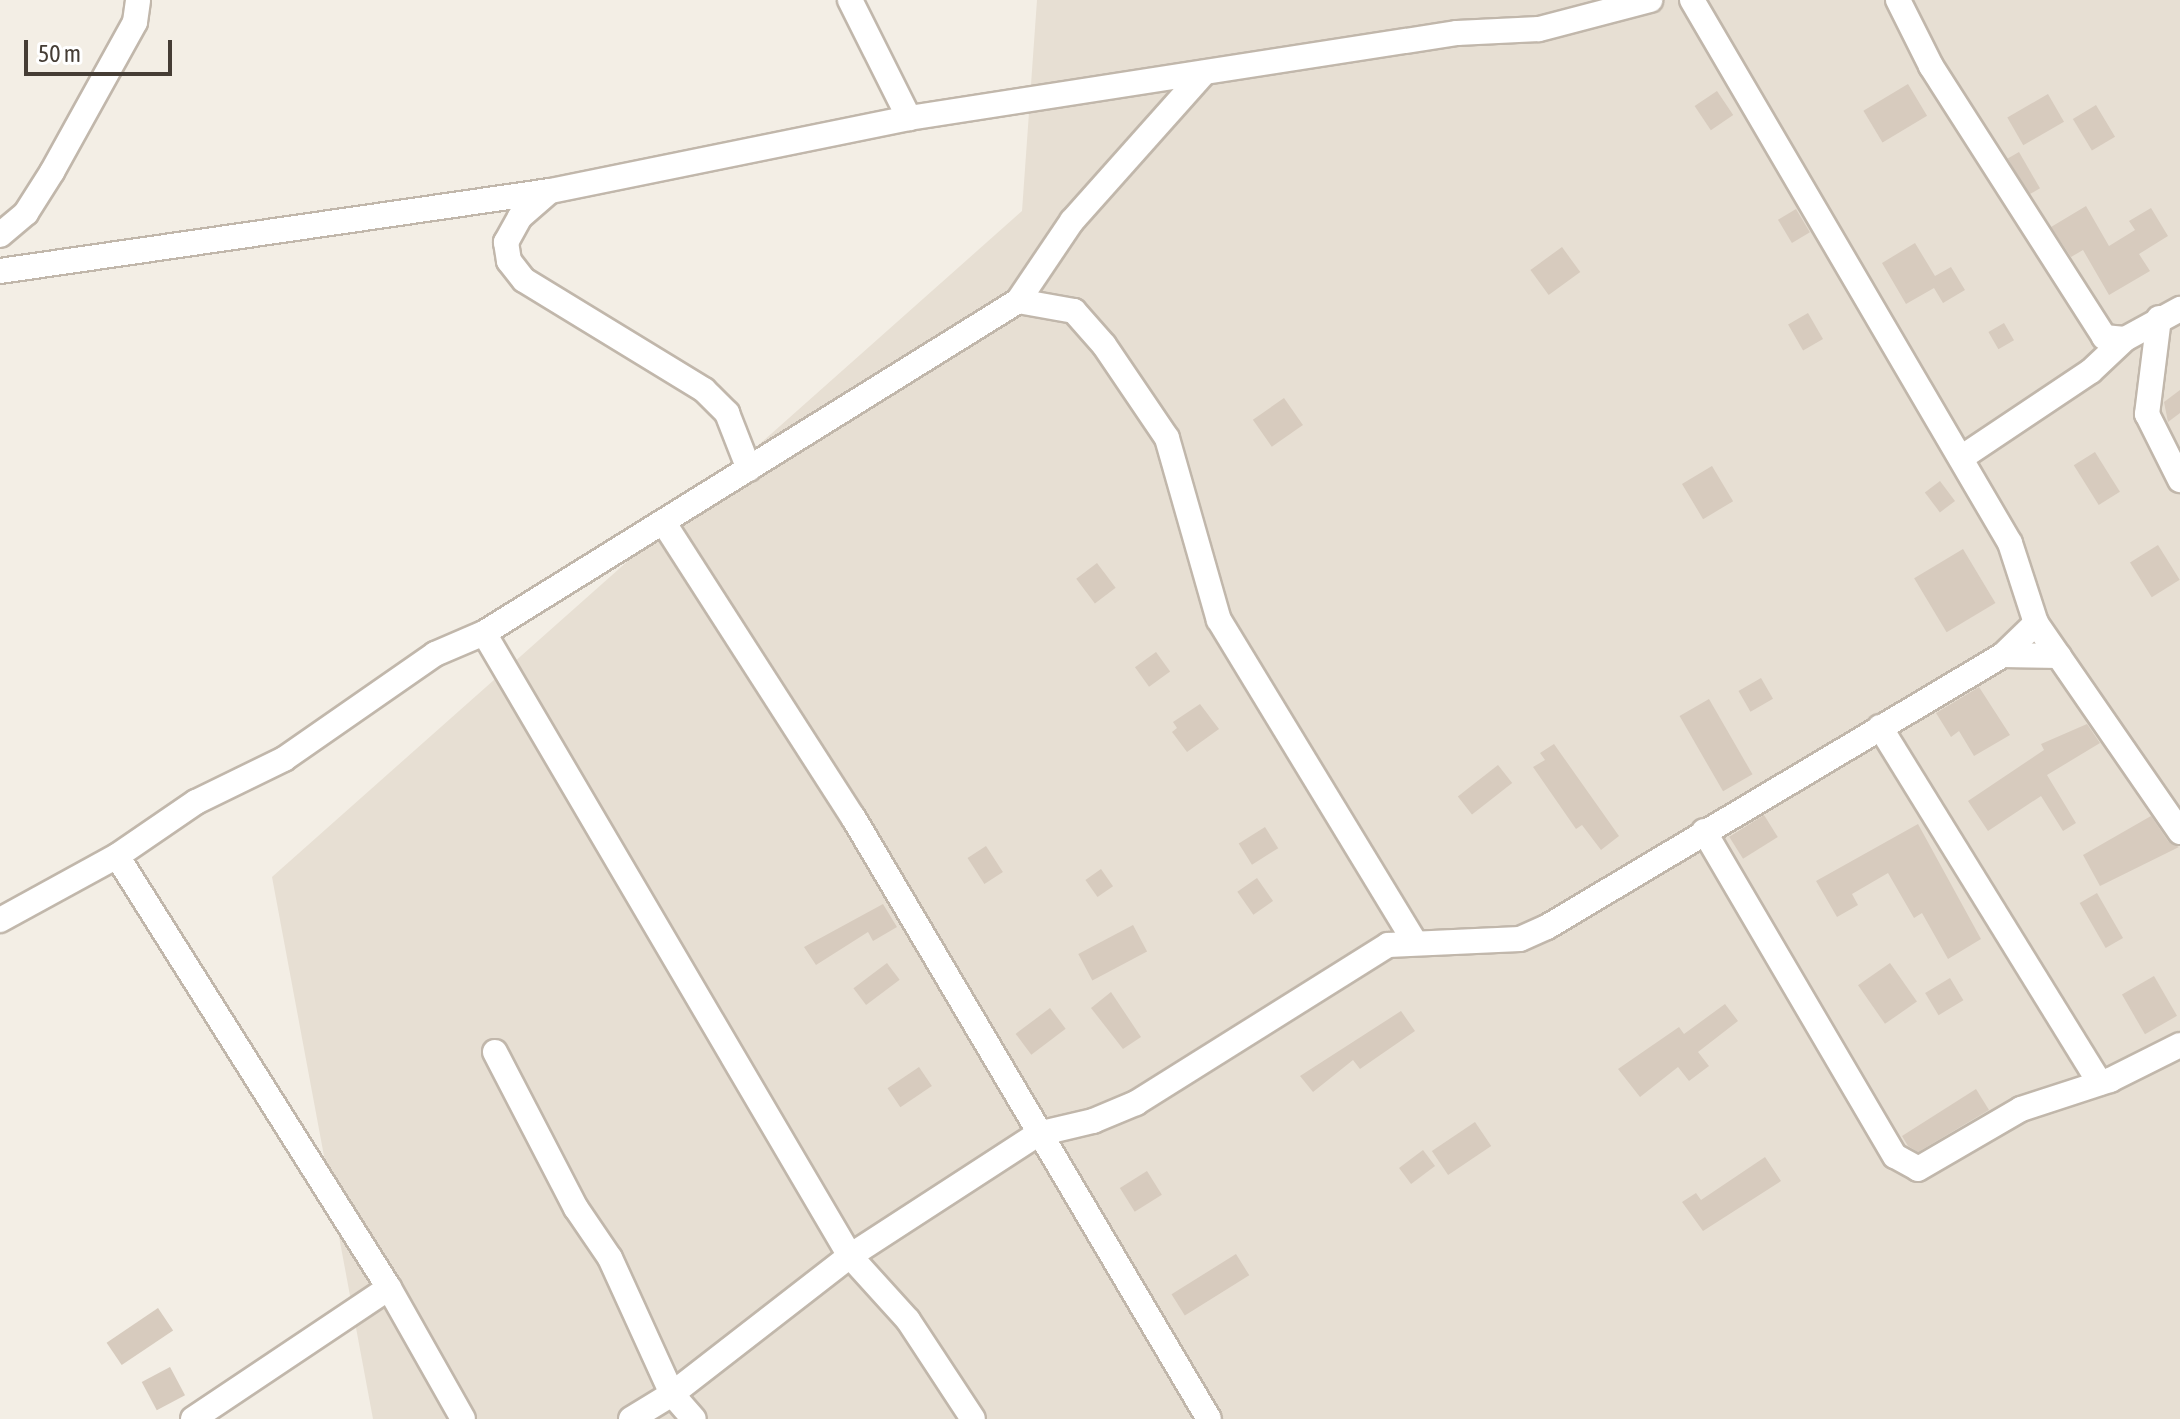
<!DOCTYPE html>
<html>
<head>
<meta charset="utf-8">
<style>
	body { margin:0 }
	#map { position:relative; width:2180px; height:1419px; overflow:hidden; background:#f3eee5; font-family:"Asap Condensed",sans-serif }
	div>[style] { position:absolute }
	.residential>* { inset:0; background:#e7dfd3 }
	.building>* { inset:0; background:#d7cbbe; transform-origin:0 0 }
	.roads { filter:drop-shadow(2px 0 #c1b7ab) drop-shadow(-2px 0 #c1b7ab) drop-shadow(0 2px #c1b7ab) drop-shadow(0 -2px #c1b7ab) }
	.minor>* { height:24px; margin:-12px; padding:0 12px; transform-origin:12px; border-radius:12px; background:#fff }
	span { translate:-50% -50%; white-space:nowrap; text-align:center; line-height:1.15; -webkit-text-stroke:6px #fff; paint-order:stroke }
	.scale { position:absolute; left:24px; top:40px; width:148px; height:36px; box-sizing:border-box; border:4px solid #453d35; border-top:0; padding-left:10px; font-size:24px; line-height:28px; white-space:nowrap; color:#453d35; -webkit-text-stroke:6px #fff; paint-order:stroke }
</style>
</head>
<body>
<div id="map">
	<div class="residential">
		<i style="clip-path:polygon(1037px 0,2180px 0,2180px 1419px,373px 1419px,272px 877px,1022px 211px)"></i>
	</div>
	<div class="building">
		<i style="left:1908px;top:84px;width:37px;height:52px;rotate:59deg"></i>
		<i style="left:1717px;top:91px;width:29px;height:27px;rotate:56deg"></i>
		<i style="left:2048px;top:94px;width:32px;height:47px;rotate:60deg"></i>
		<i style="left:2096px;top:105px;width:37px;height:27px;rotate:59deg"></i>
		<i style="left:2019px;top:152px;width:42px;height:13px;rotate:60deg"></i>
		<i style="clip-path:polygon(2086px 206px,2109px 246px,2135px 230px,2129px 221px,2151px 208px,2168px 236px,2139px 254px,2150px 271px,2109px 295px,2083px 250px,2071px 257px,2051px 227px)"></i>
		<i style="left:1796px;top:209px;width:27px;height:21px;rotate:59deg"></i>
		<i style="clip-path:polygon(1915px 243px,1935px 276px,1951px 267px,1965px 290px,1943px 303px,1934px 288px,1906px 304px,1882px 263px)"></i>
		<i style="left:1562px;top:247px;width:31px;height:39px;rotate:54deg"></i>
		<i style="left:1808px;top:313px;width:30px;height:23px;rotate:60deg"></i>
		<i style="left:2004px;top:323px;width:20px;height:18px;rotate:60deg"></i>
		<i style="clip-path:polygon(2180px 390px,2180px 413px,2168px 422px,2164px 402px)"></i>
		<i style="left:1284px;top:398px;width:33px;height:38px;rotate:55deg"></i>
		<i style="left:2095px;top:452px;width:47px;height:25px;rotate:58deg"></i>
		<i style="left:1712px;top:466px;width:41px;height:35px;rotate:59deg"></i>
		<i style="left:1940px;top:481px;width:25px;height:19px;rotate:53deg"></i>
		<i style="left:2158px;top:545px;width:41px;height:33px;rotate:58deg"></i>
		<i style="left:1963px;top:549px;width:63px;height:57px;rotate:59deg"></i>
		<i style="left:1097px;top:563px;width:31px;height:26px;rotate:53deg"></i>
		<i style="left:1156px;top:652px;width:24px;height:26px;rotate:54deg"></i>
		<i style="left:1761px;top:678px;width:24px;height:26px;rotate:60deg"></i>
		<i style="clip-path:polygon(1979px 687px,2010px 735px,1974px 756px,1959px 731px,1951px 737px,1936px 713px)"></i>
		<i style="left:1709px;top:699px;width:87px;height:34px;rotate:60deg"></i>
		<i style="clip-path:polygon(1200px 704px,1219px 729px,1187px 752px,1172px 732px,1177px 728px,1173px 722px)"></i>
		<i style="clip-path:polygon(2087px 724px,2100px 743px,2047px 775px,2076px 823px,2063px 831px,2041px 796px,1988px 831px,1968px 801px,2044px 750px,2041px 744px)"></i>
		<i style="clip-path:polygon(1554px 744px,1619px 836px,1601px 850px,1582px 825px,1576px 829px,1533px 767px,1545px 760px,1540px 753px)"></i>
		<i style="left:1498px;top:765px;width:23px;height:51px;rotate:52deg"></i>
		<i style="left:1764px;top:815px;width:26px;height:41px;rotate:58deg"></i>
		<i style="clip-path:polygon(2151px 816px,2168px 841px,2179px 847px,2100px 886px,2083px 855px)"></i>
		<i style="clip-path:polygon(1918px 824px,1981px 939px,1948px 959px,1922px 913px,1914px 918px,1888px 873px,1852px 894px,1858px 905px,1837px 917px,1816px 881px)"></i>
		<i style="left:1265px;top:827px;width:25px;height:31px;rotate:58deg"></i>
		<i style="left:986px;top:846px;width:31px;height:22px;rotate:57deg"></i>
		<i style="left:1101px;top:869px;width:21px;height:19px;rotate:55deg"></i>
		<i style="left:1257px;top:878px;width:28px;height:24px;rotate:55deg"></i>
		<i style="left:2097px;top:893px;width:52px;height:20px;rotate:60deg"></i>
		<i style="clip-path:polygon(883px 904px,897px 927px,873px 941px,868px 932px,816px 965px,804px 947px)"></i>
		<i style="left:1133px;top:925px;width:30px;height:62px;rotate:62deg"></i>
		<i style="left:887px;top:963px;width:21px;height:42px;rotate:53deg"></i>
		<i style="left:1890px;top:963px;width:47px;height:39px;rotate:55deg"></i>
		<i style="left:2154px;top:976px;width:46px;height:37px;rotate:60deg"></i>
		<i style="left:1950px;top:978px;width:26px;height:29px;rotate:59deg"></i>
		<i style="clip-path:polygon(1111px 992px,1141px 1037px,1123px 1049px,1091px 1008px)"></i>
		<i style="clip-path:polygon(1725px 1004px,1738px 1021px,1698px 1052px,1709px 1066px,1689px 1081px,1678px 1067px,1640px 1097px,1618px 1069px,1679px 1027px,1684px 1034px)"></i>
		<i style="left:1050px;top:1008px;width:26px;height:43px;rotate:53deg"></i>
		<i style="clip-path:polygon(1401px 1011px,1415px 1031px,1360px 1069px,1353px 1060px,1313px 1092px,1300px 1076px)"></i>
		<i style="left:919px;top:1067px;width:23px;height:38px;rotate:56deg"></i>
		<i style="clip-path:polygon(1976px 1089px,1989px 1110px,1918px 1152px,1908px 1146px,1902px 1136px)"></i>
		<i style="left:1475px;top:1122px;width:29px;height:52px;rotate:56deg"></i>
		<i style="left:1423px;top:1150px;width:20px;height:30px;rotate:53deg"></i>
		<i style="clip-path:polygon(1765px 1157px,1781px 1181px,1703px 1231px,1682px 1202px,1696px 1193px,1701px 1200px)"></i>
		<i style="left:1147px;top:1171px;width:28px;height:32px;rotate:58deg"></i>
		<i style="left:1236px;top:1254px;width:25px;height:76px;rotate:58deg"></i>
		<i style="left:158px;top:1308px;width:27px;height:62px;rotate:56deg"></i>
		<i style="left:170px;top:1367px;width:32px;height:32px;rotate:62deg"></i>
	</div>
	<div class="roads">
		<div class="minor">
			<i style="left:850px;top:0;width:132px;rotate:63.4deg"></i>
			<i style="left:1692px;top:0;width:629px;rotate:59.65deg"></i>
			<i style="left:2010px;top:543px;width:84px;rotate:72deg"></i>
			<i style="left:2036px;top:623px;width:254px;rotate:55.4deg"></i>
			<i style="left:1898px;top:0;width:74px;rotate:63.4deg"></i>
			<i style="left:1931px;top:66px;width:322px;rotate:57.4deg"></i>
			<i style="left:2104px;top:337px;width:21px;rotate:5deg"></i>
			<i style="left:550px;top:191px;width:40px;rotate:139deg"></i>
			<i style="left:520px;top:217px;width:29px;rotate:119deg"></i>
			<i style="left:506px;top:242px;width:19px;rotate:81deg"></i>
			<i style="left:509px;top:261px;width:24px;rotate:52deg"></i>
			<i style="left:524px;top:280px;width:211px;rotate:31.4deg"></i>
			<i style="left:704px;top:390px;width:33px;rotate:45deg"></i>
			<i style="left:727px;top:413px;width:60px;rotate:68.6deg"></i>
			<i style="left:0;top:235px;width:34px;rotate:-40deg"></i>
			<i style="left:26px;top:213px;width:49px;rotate:-57.6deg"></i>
			<i style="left:52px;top:172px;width:171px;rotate:-61deg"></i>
			<i style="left:135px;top:22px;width:22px;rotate:-82deg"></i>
			<i style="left:0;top:271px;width:556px;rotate:-8.28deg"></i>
			<i style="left:550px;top:191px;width:366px;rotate:-11.5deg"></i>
			<i style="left:909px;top:118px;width:555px;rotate:-8.82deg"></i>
			<i style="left:1457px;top:33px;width:82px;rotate:-2.8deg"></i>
			<i style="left:1539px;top:29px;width:115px;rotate:-14.6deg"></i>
			<i style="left:1018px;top:301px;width:57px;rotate:10.1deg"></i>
			<i style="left:1074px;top:311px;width:45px;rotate:48.6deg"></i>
			<i style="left:1104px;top:345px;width:112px;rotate:55.9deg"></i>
			<i style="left:1167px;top:438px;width:189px;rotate:74.1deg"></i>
			<i style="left:1219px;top:620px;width:376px;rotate:58.7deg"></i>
			<i style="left:2159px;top:318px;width:97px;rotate:97.1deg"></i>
			<i style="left:2147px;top:414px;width:74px;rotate:63.4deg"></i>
			<i style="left:1961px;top:458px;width:156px;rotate:-33.8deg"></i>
			<i style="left:2091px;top:371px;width:47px;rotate:-43.3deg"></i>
			<i style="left:2125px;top:339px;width:63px;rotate:-28.6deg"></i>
			<i style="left:664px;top:523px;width:350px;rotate:57.3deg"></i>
			<i style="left:853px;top:817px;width:699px;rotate:59.4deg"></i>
			<i style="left:484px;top:633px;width:723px;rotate:59.57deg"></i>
			<i style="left:850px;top:1256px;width:86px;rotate:47.8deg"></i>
			<i style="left:908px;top:1320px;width:118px;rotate:56.7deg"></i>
			<i style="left:2003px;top:655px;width:56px;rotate:1deg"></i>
			<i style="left:1880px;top:727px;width:418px;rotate:58.3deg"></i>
			<i style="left:1704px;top:831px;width:377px;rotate:59.6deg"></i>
			<i style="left:1895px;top:1156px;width:26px;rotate:29deg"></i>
			<i style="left:1918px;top:1169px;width:119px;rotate:-30.2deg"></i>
			<i style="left:2021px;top:1109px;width:94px;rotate:-18deg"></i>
			<i style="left:2110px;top:1080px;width:78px;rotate:-26.6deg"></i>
			<i style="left:117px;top:856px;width:510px;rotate:57.8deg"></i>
			<i style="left:389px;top:1288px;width:150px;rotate:60.5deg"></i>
			<i style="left:0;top:920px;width:133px;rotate:-28.7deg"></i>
			<i style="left:117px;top:856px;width:96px;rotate:-34.4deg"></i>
			<i style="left:196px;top:802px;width:98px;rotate:-26deg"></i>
			<i style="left:284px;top:759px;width:184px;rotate:-34.8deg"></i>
			<i style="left:435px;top:654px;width:53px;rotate:-23.2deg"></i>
			<i style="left:484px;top:633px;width:629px;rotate:-31.87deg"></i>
			<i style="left:1018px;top:301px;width:97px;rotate:-56deg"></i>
			<i style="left:1072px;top:221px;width:198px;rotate:-48.3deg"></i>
			<i style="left:495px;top:1052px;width:176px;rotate:62.6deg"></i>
			<i style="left:576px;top:1208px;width:60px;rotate:55.8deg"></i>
			<i style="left:610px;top:1258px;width:149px;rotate:65.5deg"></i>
			<i style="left:672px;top:1394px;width:33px;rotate:49deg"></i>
			<i style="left:193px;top:1419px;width:236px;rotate:-33.8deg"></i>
			<i style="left:631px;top:1419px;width:48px;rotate:-31.4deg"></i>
			<i style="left:672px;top:1394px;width:225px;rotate:-37.8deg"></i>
			<i style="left:850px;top:1256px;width:224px;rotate:-33deg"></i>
			<i style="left:1038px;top:1134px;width:57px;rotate:-13.3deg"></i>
			<i style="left:1093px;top:1121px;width:47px;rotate:-22.7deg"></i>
			<i style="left:1136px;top:1103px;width:297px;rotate:-32.1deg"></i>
			<i style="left:1388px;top:945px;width:132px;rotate:-2.6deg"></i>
			<i style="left:1520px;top:939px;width:30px;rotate:-24deg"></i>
			<i style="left:1547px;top:927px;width:531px;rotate:-30.82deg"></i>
			<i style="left:2003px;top:655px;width:46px;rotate:-44.1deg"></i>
		</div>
	</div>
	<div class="scale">50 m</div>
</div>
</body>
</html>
